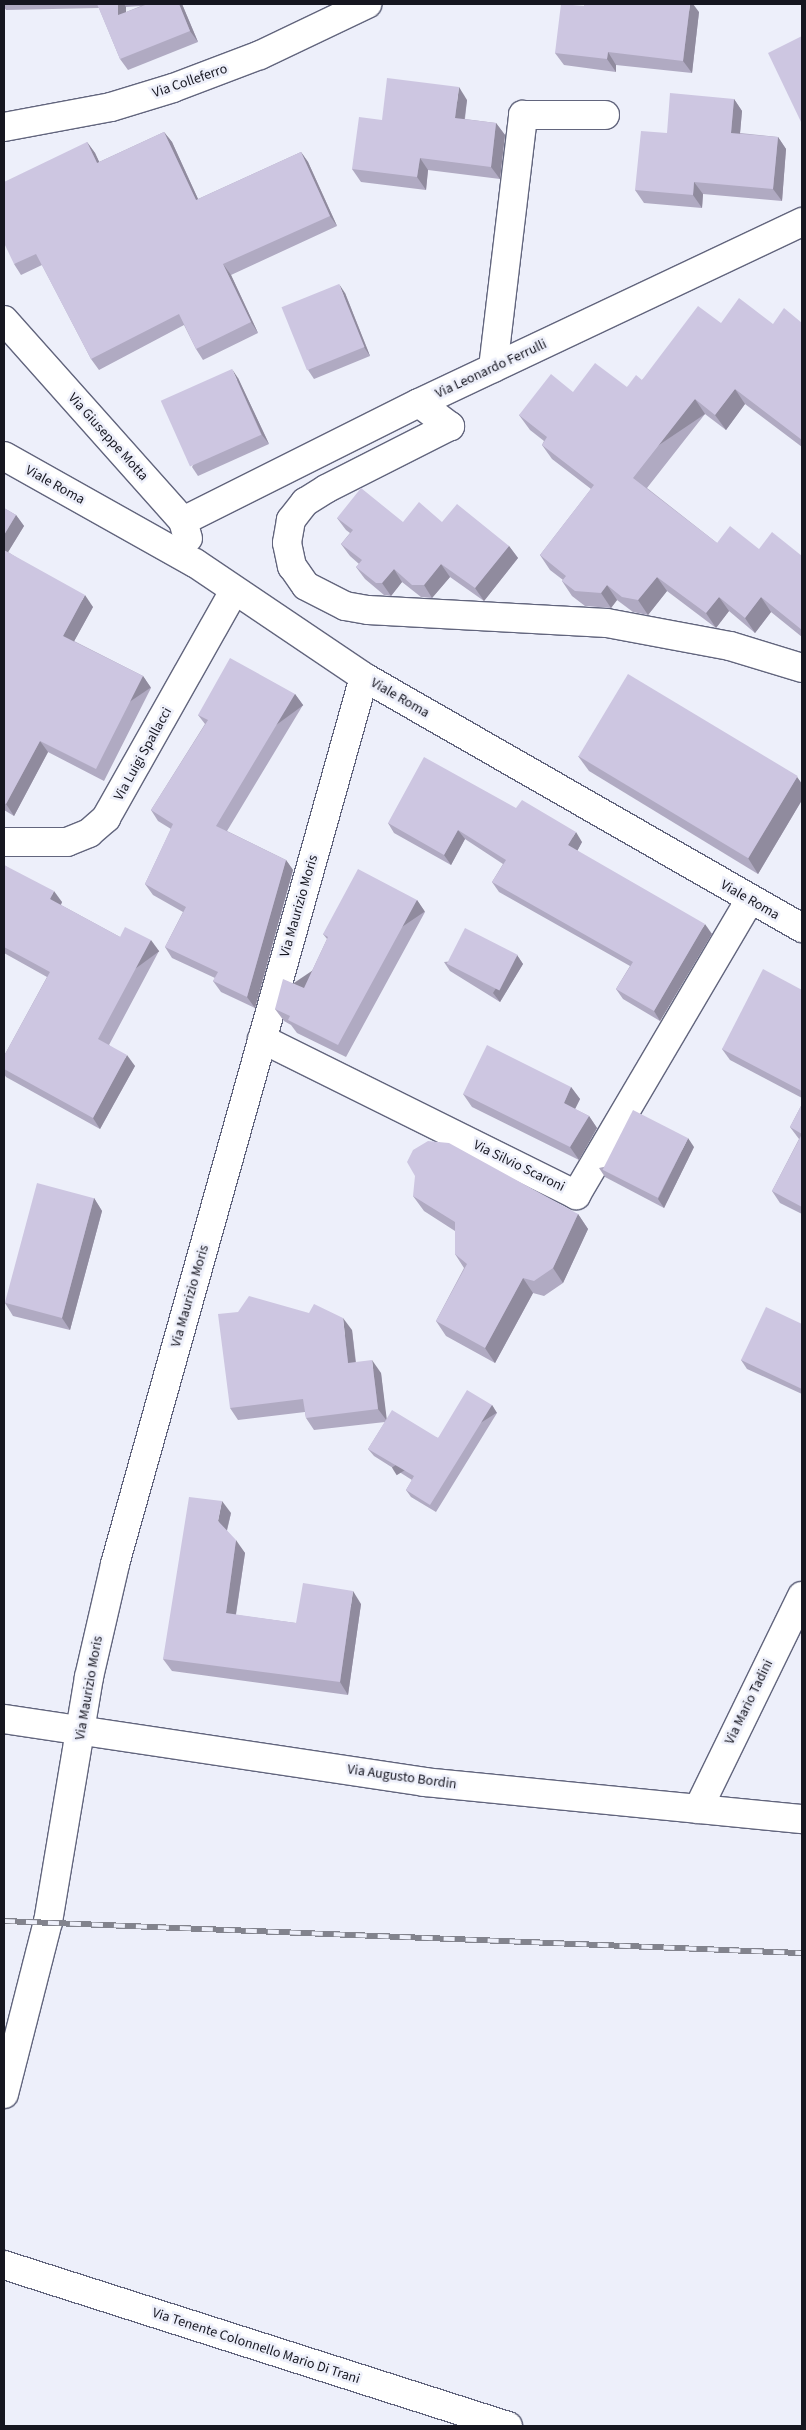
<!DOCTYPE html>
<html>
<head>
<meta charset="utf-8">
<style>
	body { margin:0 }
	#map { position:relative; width:806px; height:2430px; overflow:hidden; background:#edeffa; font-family:"Source Sans 3",sans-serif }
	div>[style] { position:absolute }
	.roads { filter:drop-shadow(1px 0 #62657d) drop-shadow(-1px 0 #62657d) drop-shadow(0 1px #62657d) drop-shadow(0 -1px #62657d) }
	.minor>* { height:28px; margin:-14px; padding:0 14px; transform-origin:14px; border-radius:14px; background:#fff }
	.rail>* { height:5.5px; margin-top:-2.75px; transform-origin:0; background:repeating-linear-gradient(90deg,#edeffa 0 11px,#82838d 0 22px); box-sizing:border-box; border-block:1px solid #82838d }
	.wall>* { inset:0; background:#b0aac2 }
	.shaded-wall>* { inset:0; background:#908b9e; transform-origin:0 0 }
	.building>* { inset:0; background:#cdc6e1; transform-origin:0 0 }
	span { translate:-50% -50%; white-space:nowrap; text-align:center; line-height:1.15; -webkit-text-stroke:5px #edeffa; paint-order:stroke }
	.street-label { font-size:14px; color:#161620 }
	.frame { position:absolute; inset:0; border:5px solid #161620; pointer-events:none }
</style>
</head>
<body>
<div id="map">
	<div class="roads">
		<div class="minor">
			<i style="left:4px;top:127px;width:109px;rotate:-10.6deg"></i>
			<i style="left:111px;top:107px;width:65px;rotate:-17deg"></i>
			<i style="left:173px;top:88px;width:93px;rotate:-20.8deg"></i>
			<i style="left:260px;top:55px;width:119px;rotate:-25.5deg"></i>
			<i style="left:4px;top:320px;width:269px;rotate:48.3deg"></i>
			<i style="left:183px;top:521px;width:18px;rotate:74deg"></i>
			<i style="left:493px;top:368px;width:255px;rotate:-83.2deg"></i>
			<i style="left:523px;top:115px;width:82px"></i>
			<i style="left:419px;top:403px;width:39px;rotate:37deg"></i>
			<i style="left:450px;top:426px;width:139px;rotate:153.1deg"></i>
			<i style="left:326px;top:489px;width:25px;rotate:148deg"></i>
			<i style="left:305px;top:502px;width:23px;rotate:128deg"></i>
			<i style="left:291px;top:520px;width:23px;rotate:100deg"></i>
			<i style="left:287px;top:543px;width:24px;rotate:78deg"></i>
			<i style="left:292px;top:566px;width:24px;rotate:55deg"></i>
			<i style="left:306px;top:586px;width:44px;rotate:27.1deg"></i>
			<i style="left:345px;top:606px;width:23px;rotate:10deg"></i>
			<i style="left:368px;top:610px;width:239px;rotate:3.1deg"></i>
			<i style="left:607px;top:623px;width:125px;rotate:10.6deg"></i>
			<i style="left:730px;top:646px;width:75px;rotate:17deg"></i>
			<i style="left:4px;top:456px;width:219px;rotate:29.3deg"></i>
			<i style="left:195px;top:563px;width:204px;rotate:34deg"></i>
			<i style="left:364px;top:677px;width:505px;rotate:29.82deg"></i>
			<i style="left:183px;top:521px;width:264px;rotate:-26.6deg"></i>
			<i style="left:419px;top:403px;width:424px;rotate:-25.3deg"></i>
			<i style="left:4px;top:842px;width:63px"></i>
			<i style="left:67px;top:842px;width:24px;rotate:-22deg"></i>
			<i style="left:89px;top:833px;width:23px;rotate:-41deg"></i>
			<i style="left:106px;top:818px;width:258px;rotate:-60.6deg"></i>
			<i style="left:262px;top:1039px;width:351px;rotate:26.4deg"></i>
			<i style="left:576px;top:1195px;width:342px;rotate:-59.5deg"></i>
			<i style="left:4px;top:1719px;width:425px;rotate:8.5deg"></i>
			<i style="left:424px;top:1782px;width:380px;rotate:5.6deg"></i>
			<i style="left:698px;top:1809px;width:237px;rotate:-64deg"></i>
			<i style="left:4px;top:2094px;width:178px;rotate:-75.7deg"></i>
			<i style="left:48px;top:1922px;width:248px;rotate:-80.5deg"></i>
			<i style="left:89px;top:1677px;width:116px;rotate:-77deg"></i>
			<i style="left:115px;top:1564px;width:921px;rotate:-74.32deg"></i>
			<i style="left:4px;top:2265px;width:529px;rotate:17.72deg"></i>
		</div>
	</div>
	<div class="rail">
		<i style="left:4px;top:1921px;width:799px;rotate:2.3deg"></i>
	</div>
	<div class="wall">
		<i style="clip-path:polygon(evenodd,4px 4px,182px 4px,198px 42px,128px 70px,120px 59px,99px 8px,6px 10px,4px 7px,4px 4px,141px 6px,126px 12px,126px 7px,141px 6px)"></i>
		<i style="clip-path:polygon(584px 6px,699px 12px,692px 73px,616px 65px,616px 72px,564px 65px,555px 53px)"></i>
		<i style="clip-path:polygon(734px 99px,742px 111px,740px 133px,778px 137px,786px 149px,782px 201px,703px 194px,702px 208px,644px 203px,635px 190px,667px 133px)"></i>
		<i style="clip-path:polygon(467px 100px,465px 119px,496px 123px,505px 135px,500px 179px,428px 170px,426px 190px,361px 182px,352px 169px,382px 120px)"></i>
		<i style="clip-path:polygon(164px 132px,172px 142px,198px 199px,301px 152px,308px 162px,337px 226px,231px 275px,258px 333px,203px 360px,196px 349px,184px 325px,99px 370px,91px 359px,42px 265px,21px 275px,14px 264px,87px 142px,95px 153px,99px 162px)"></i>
		<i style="clip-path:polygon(345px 293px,370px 356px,314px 379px,308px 370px)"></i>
		<i style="clip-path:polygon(721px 323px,773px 324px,802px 323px,802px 447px,745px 404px,726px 430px,705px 414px,647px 488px,717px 543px,802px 556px,802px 637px,771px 612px,755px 633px,729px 611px,716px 628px,667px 591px,648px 615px,633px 612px,617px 600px,611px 608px,585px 606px,572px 596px,562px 581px,563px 580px,550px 570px,540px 555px,591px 489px,552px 459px,542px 445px,544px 441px,530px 430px,519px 415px,573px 392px,627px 387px,642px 380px)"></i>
		<i style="clip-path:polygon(238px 378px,269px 444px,198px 476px,192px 467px)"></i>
		<i style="clip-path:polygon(4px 508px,16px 515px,24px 526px,8px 552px,93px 607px,74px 641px,143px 676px,151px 688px,104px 781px,48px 752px,14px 816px,4px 810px)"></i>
		<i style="clip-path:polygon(337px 518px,403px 522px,442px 522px,509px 546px,518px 558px,484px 601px,450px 577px,432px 598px,421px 597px,402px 582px,391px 596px,384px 595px,365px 579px,356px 567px,359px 564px,350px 556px,341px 544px,350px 533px,346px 530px)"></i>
		<i style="clip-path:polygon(295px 694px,303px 705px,227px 831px,286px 860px,293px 870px,255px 1008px,221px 992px,213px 981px,215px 978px,172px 958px,165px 947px,183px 912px,153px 895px,145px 884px,171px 829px,158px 821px,151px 810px,205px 724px,198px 715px)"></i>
		<i style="clip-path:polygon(578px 756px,797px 777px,802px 784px,802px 800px,758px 874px,589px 771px)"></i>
		<i style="clip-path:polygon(516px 808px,582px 842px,577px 851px,712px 934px,660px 1021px,623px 999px,616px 989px,630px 966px,499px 892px,492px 882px,503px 864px,465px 839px,451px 865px,394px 833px,388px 823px)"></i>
		<i style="clip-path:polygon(4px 865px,62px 902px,61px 905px,120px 937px,159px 951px,109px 1045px,135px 1066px,100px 1129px,6px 1077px,4px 1074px,4px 1056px,47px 977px,4px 953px)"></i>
		<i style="clip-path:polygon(417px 900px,425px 912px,346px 1057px,297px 1033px,291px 1025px,284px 1021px,275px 1009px,304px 988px,327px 939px,323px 934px)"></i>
		<i style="clip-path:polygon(517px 955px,523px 964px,500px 1002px,450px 971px,444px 962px)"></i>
		<i style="clip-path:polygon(802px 990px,802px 1098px,730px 1060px,722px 1049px)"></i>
		<i style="clip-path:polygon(571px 1087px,580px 1099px,575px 1109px,589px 1116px,597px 1128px,579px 1160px,472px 1107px,463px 1094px)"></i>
		<i style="clip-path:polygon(802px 1104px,802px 1214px,780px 1203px,772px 1191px,799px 1139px,790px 1127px)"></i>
		<i style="clip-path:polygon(694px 1147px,664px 1208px,605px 1177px,599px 1168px)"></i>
		<i style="clip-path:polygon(413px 1196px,578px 1214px,588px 1229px,563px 1283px,544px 1296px,533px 1293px,495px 1363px,446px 1336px,436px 1321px,464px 1268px,455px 1254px,455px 1231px,424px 1211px)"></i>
		<i style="clip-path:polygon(94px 1198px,102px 1211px,70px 1330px,13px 1316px,5px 1303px)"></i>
		<i style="clip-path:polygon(802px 1324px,802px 1394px,747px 1369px,741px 1360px)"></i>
		<i style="clip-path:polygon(352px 1330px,356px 1362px,381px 1373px,386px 1419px,438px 1438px,492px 1405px,497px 1413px,436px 1512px,411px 1497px,406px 1490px,412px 1480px,374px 1456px,368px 1449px,385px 1422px,314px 1430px,306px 1418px,305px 1412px,238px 1420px,230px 1408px)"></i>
		<i style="clip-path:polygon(231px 1513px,227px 1531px,245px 1553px,236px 1615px,296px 1623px,361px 1604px,348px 1695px,172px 1671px,163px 1659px)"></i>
	</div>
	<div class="shaded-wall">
		<i style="clip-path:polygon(118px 4px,124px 4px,126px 7px,126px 27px,118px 15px)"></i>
		<i style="clip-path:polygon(179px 4px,182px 4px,198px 42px,190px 31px)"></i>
		<i style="clip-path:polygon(690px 4px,693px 4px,699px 12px,692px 73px,683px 61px)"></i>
		<i style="clip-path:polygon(608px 52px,616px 65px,616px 72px,607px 59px)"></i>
		<i style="clip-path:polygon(459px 87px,467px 100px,463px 130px,455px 118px)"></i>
		<i style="clip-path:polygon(734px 99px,742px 111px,739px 145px,731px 133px)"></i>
		<i style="clip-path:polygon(496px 123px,505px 135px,500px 179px,491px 167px)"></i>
		<i style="clip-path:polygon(164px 132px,172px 142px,203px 210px,196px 200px)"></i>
		<i style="clip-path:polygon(778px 137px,786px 149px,782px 201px,773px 189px)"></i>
		<i style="clip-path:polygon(87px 142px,95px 153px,105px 174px,97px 163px)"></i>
		<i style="clip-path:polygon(301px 152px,308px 162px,337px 226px,330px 216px)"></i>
		<i style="clip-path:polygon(420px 158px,428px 170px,426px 190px,417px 177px)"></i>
		<i style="clip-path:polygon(694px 182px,703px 194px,702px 208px,693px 195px)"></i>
		<i style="clip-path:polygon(223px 264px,231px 275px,258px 333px,251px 322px)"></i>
		<i style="clip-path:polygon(339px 284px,345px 293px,370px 356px,364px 347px)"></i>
		<i style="clip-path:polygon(232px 369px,238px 378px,269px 444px,262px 435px)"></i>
		<i style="clip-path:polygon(735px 389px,745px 404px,726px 430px,715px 415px)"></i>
		<i style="left:695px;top:399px;width:18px;height:100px;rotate:56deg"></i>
		<i style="clip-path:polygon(16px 515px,24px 526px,5px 557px,4px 555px,4px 535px)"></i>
		<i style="clip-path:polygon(509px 546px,518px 558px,484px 601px,475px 588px)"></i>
		<i style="clip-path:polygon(441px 564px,450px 577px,432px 598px,424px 585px)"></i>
		<i style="clip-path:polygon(394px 569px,402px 582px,391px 596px,382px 583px)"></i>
		<i style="clip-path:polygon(657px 577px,667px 591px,648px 615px,638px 600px)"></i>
		<i style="clip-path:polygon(607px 585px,617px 600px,611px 608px,601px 593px)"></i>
		<i style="clip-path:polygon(85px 595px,93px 607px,71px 647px,63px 636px)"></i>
		<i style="clip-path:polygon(719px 597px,729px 611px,716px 628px,706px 613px)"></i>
		<i style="clip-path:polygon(761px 597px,771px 612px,755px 633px,745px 618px)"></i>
		<i style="left:143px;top:676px;width:14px;height:104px;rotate:56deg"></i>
		<i style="left:295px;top:694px;width:14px;height:154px;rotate:54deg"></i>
		<i style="clip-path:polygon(40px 741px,48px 752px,14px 816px,6px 804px)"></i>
		<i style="clip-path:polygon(797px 777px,802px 784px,802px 800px,758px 874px,748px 858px)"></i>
		<i style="clip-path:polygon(458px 830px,465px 839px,451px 865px,444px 855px)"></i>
		<i style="clip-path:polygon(576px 832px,582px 842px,575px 855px,568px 845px)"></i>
		<i style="clip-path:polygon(286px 860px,293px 870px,255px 1008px,247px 997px)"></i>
		<i style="clip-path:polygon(54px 891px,62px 902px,58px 910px,50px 899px)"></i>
		<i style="left:417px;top:900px;width:14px;height:165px;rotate:56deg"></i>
		<i style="clip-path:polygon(705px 924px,712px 934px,660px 1021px,654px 1011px)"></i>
		<i style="left:151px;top:940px;width:14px;height:112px;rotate:54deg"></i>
		<i style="clip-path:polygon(517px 955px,523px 964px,500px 1002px,493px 993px)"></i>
		<i style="clip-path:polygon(127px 1055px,135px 1066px,100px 1129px,93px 1118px)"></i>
		<i style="clip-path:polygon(571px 1087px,580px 1099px,572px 1115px,564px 1103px)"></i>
		<i style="clip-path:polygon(589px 1116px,597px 1128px,579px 1160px,570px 1147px)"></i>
		<i style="clip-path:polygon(688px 1138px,694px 1147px,664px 1208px,658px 1199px)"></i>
		<i style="clip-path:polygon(94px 1198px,102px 1211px,70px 1330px,62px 1318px)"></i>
		<i style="clip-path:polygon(578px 1214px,588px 1229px,563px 1283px,553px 1268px)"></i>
		<i style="clip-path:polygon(523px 1278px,533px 1293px,495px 1363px,485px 1348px)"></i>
		<i style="clip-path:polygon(343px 1318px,352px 1330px,357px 1376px,348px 1363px)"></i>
		<i style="clip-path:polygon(372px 1360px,381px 1373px,387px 1421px,378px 1409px)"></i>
		<i style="left:492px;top:1405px;width:9px;height:118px;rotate:58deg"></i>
		<i style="clip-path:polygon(222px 1501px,231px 1513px,226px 1533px,218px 1521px)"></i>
		<i style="clip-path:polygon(236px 1540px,245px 1553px,234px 1626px,226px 1613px)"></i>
		<i style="clip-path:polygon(353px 1591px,361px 1604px,348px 1695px,340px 1682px)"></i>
	</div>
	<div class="building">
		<i style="clip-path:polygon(97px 4px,118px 4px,118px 15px,148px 4px,179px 4px,190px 31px,120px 59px)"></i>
		<i style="clip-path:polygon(561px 4px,584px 6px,584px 4px,690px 4px,683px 61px,608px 52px,607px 59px,555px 53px)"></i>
		<i style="clip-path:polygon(802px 36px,802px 124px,768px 53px)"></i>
		<i style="clip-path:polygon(387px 78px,459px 87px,455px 118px,496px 123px,491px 167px,420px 158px,417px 177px,352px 169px,359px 117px,382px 120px)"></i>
		<i style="clip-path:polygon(670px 93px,734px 99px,731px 133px,778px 137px,773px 189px,694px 182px,693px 195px,635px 190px,641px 131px,667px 133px)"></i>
		<i style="clip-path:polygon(164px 132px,196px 200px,301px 152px,330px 216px,223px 264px,251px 322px,196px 349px,179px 314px,91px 359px,36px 254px,14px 264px,4px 243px,4px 182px,87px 142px,97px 163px)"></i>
		<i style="left:339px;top:284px;width:68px;height:62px;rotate:68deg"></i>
		<i style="clip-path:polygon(739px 298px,773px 324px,784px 308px,802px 323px,802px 440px,735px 389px,715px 415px,695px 399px,633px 478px,717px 543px,730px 526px,759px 549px,772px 532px,802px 556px,802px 630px,761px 597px,745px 618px,719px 597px,706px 613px,657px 577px,638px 600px,622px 597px,607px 585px,601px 593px,575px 591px,562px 581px,566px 576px,540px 555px,594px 485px,542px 445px,547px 437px,519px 415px,551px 374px,573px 392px,595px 363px,627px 387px,636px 375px,642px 380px,698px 306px,721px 323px)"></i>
		<i style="left:232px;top:369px;width:72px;height:78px;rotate:66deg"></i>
		<i style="clip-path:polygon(361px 488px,403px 522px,419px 502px,442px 522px,457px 504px,509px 546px,475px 588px,441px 564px,424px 585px,412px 585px,394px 569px,382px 583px,376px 583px,356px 567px,362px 560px,341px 544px,353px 530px,337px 518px)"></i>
		<i style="clip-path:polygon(4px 508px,16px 515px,4px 535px)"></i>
		<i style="clip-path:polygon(4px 550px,85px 595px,63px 636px,143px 676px,96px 769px,40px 741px,6px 804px,4px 803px)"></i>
		<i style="clip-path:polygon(230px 658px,295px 694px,216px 826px,286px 860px,247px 997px,213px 981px,218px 972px,165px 947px,186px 907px,145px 884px,173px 824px,151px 810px,208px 720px,198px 715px)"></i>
		<i style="left:628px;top:674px;width:198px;height:96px;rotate:31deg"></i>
		<i style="clip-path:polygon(424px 757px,516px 808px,522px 800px,576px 832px,568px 845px,705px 924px,654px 1011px,616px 989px,633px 962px,492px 882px,506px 860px,458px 830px,444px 855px,388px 823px)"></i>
		<i style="clip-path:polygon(4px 865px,54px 891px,50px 899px,120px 937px,125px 927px,151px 940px,98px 1039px,127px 1055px,93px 1118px,4px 1069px,4px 1056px,50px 972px,4px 947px)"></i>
		<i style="clip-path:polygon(358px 869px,417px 900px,338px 1045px,288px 1020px,290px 1016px,275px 1009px,283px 979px,304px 988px,328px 937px,323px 934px)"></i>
		<i style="left:465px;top:928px;width:59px;height:40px;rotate:27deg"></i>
		<i style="clip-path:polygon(763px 969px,802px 990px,802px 1091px,722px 1049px)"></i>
		<i style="clip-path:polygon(487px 1045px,571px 1087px,564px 1103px,589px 1116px,570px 1147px,463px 1094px)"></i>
		<i style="clip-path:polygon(802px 1104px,802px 1207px,772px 1191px,802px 1134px,790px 1127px)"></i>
		<i style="left:633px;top:1110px;width:62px;height:67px;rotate:27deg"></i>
		<i style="clip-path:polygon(428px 1141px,449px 1143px,578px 1214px,553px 1268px,534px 1281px,523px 1278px,485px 1348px,436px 1321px,467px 1264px,455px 1254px,455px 1222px,413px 1196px,415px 1176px,407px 1162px,413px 1150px)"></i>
		<i style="left:37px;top:1183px;width:59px;height:124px;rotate:15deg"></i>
		<i style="clip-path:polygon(249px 1296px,309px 1313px,314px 1304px,343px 1318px,348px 1363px,372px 1360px,378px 1409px,306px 1418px,303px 1399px,230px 1408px,218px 1314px,238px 1312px)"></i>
		<i style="clip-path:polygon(766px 1307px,802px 1324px,802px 1389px,741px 1360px)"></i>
		<i style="clip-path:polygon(467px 1390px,492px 1405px,430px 1505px,406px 1490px,414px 1476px,368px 1449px,392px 1410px,438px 1438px)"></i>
		<i style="clip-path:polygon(189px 1497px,222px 1501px,218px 1521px,236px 1540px,226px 1613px,296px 1623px,303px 1583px,353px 1591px,340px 1682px,163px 1659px)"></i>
	</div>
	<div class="street-label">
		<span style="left:190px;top:81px;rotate:-19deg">Via Colleferro</span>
		<span style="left:491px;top:369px;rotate:-25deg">Via Leonardo Ferrulli</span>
		<span style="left:108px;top:437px;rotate:48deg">Via Giuseppe Motta</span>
		<span style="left:55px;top:485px;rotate:29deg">Viale Roma</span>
		<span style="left:400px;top:698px;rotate:30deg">Viale Roma</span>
		<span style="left:143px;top:754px;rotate:-61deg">Via Luigi Spallacci</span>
		<span style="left:750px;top:900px;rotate:30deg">Viale Roma</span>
		<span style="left:299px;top:906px;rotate:-74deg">Via Maurizio Moris</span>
		<span style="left:519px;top:1166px;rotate:26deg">Via Silvio Scaroni</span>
		<span style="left:190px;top:1296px;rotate:-74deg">Via Maurizio Moris</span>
		<span style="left:89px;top:1688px;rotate:-80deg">Via Maurizio Moris</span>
		<span style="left:749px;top:1702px;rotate:-64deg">Via Mario Tadini</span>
		<span style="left:402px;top:1777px;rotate:8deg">Via Augusto Bordin</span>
		<span style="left:256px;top:2346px;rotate:18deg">Via Tenente Colonnello Mario Di Trani</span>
	</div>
	<div class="frame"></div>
</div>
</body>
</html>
